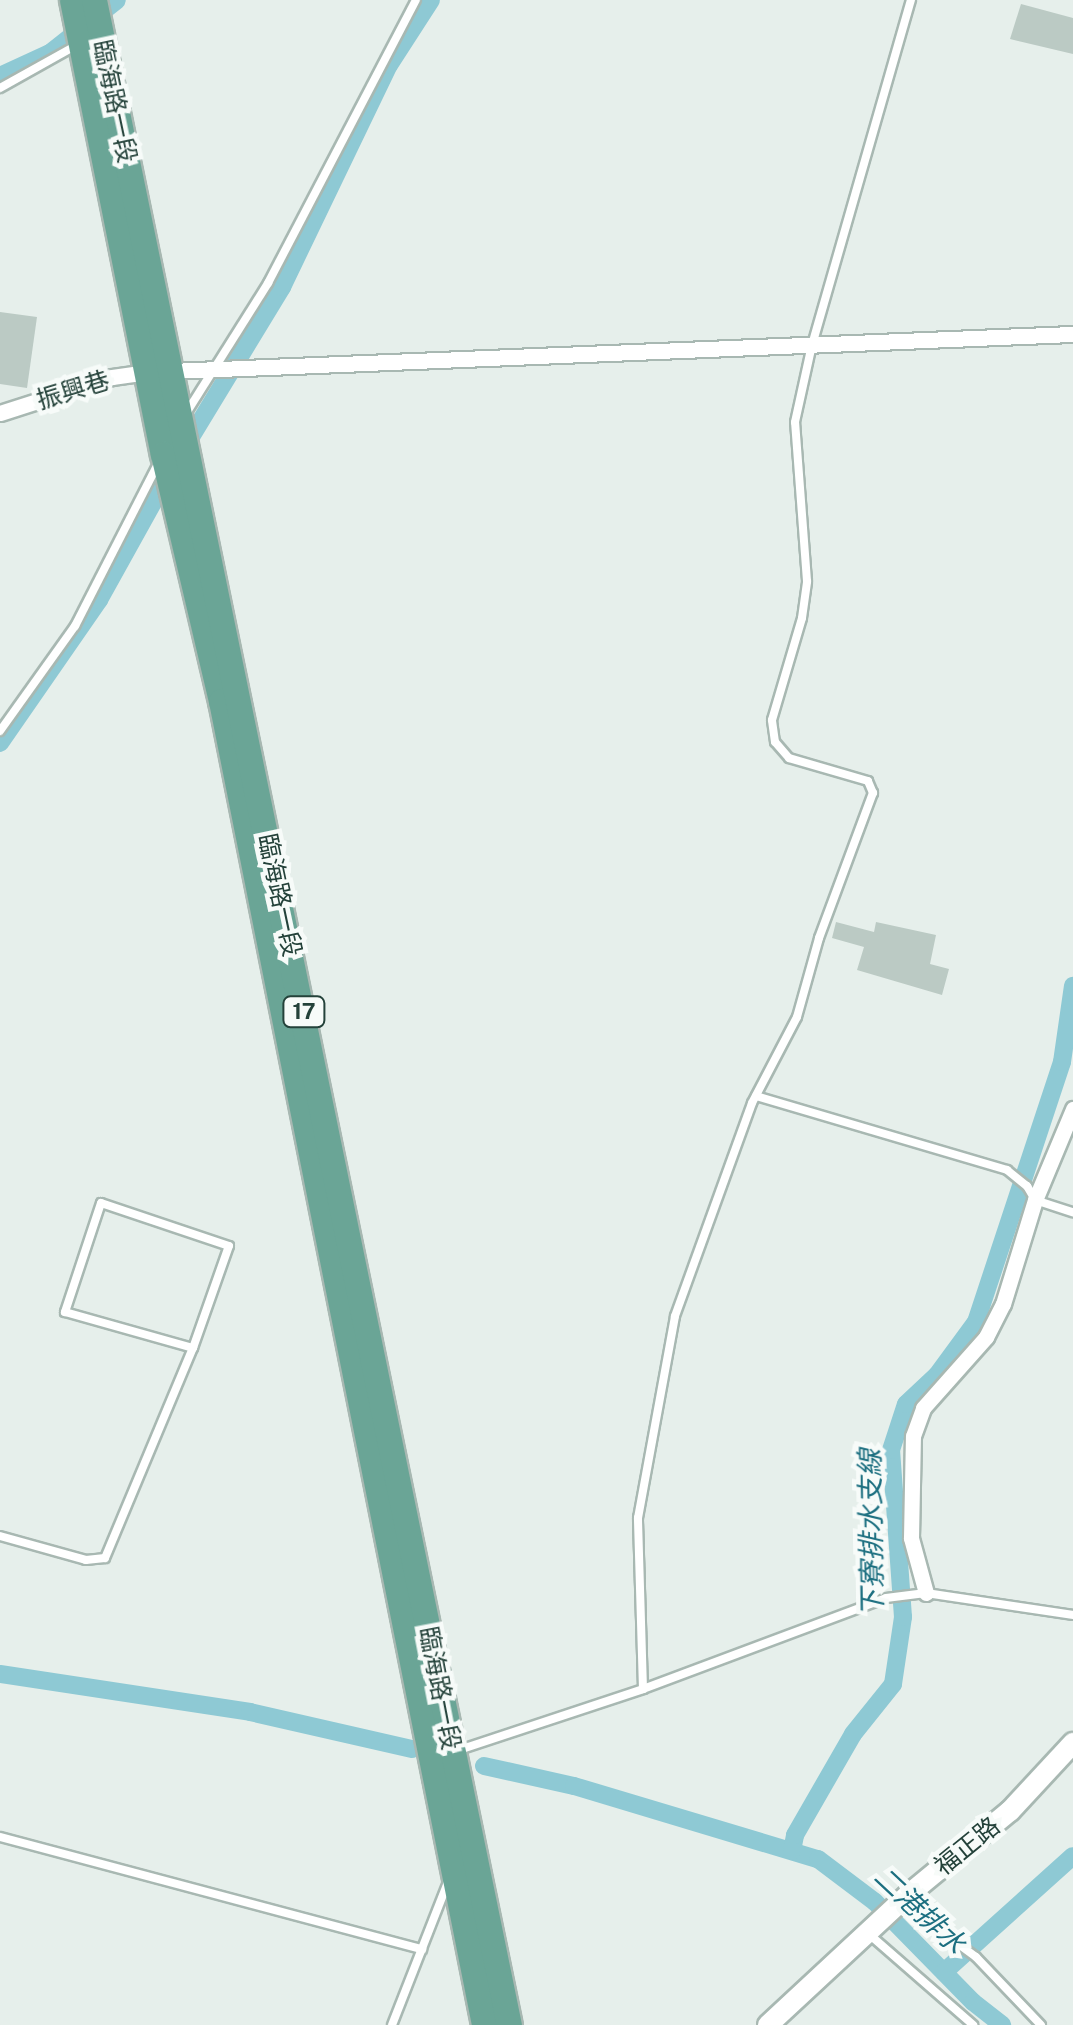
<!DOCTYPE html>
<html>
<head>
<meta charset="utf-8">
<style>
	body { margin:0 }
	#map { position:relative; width:1073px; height:2025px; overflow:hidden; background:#e6efeb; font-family:"Public Sans","Noto Sans TC",sans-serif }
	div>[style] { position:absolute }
	.canal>* { height:18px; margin:-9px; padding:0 9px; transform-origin:9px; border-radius:9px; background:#8ec9d4 }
	.building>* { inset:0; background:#bbcac4 }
	.roads { filter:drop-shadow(2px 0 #a8b8b2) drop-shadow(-2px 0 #a8b8b2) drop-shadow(0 2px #a8b8b2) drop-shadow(0 -2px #a8b8b2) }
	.service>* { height:8px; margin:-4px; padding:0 4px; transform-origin:4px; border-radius:4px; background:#fff }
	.minor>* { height:15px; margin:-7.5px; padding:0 7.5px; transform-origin:7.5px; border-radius:7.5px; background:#fff }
	.tertiary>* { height:20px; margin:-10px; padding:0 10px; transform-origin:10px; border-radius:10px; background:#fff }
	.primary>* { height:25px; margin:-12.5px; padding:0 12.5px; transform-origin:12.5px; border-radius:12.5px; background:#6aa596 }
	span { translate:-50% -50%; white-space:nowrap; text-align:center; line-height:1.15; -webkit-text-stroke:9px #f7fbf9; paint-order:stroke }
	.shield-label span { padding:2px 8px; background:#f7fbf9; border:2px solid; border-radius:8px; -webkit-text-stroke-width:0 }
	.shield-label { font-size:22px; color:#24423a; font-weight:700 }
	.street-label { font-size:25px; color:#24423a }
	.water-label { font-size:28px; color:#1c6f80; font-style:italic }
</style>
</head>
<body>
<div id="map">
	<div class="canal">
		<i style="left:0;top:76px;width:55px;rotate:-24.7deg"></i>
		<i style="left:50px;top:53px;width:85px;rotate:-38.3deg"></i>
		<i style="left:183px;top:450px;width:191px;rotate:-58.7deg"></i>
		<i style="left:282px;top:287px;width:246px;rotate:-64.3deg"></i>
		<i style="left:389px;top:65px;width:77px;rotate:-57.1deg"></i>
		<i style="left:0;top:743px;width:174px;rotate:-55.3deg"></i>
		<i style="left:99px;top:600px;width:146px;rotate:-61deg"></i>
		<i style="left:0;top:1674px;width:253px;rotate:8.6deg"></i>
		<i style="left:250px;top:1712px;width:166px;rotate:12.9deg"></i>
		<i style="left:484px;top:1766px;width:92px;rotate:12.5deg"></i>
		<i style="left:574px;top:1786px;width:255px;rotate:16.7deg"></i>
		<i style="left:818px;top:1859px;width:71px;rotate:37deg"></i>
		<i style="left:875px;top:1902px;width:140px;rotate:45.6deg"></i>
		<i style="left:973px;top:2002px;width:37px;rotate:38deg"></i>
		<i style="left:792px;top:1851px;width:16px;rotate:-79deg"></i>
		<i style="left:795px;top:1835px;width:116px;rotate:-60.1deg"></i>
		<i style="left:853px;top:1734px;width:64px;rotate:-51.3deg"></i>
		<i style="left:893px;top:1684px;width:68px;rotate:-81.5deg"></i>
		<i style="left:903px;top:1617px;width:167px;rotate:-94.1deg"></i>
		<i style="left:891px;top:1450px;width:48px;rotate:-71.9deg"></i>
		<i style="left:906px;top:1404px;width:42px;rotate:-43.1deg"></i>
		<i style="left:937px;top:1375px;width:66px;rotate:-53.7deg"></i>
		<i style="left:976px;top:1322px;width:274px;rotate:-71.7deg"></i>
		<i style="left:1062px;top:1062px;width:77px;rotate:-81.8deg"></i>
		<i style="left:944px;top:1972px;width:173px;rotate:-42deg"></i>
	</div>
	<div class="building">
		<i style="clip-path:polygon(1021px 4px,1073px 18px,1073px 54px,1010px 39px)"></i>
		<i style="clip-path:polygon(0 312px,37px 317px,27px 388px,0 384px)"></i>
		<i style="clip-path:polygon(836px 922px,874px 932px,876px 922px,936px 935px,930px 964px,949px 969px,942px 995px,857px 970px,864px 947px,832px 938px)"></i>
	</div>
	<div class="roads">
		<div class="service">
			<i style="left:0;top:88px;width:88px;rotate:-29.2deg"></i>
			<i style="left:185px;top:415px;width:156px;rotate:-57.8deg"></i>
			<i style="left:268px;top:283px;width:319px;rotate:-62.4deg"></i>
			<i style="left:0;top:731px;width:129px;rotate:-54.5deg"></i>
			<i style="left:75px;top:626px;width:184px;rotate:-62.9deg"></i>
			<i style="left:756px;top:1096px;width:262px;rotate:16.4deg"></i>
			<i style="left:1007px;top:1170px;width:26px;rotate:39deg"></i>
			<i style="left:1027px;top:1186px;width:16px;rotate:60deg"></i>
			<i style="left:1035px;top:1200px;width:40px;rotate:18deg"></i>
			<i style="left:0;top:1536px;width:89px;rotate:15.6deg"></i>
			<i style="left:86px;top:1560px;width:19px;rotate:-6deg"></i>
			<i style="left:105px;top:1558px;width:228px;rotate:-67.3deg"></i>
			<i style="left:193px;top:1348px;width:108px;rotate:-70.6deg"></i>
			<i style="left:229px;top:1246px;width:135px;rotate:-161.4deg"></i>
			<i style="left:101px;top:1203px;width:115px;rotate:108.3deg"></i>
			<i style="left:65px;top:1312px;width:133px;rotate:15.7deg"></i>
			<i style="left:643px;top:1689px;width:171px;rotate:-91.7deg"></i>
			<i style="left:638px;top:1518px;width:205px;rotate:-79.6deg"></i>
			<i style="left:675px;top:1316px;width:226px;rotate:-70.1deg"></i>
			<i style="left:752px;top:1103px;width:97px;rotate:-62.4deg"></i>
			<i style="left:797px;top:1017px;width:82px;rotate:-74.4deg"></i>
			<i style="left:819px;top:938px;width:155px;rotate:-69.6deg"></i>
			<i style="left:873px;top:793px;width:13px;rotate:-113deg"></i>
			<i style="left:868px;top:781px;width:82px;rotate:-163.8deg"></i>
			<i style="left:789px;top:758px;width:21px;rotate:-131deg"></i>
			<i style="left:775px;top:742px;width:22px;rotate:-98deg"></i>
			<i style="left:772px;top:720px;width:106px;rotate:-73.6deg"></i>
			<i style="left:802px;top:618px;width:37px;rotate:-82deg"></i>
			<i style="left:807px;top:581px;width:159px;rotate:-94.3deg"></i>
			<i style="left:795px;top:422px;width:79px;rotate:-77.6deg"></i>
			<i style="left:812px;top:345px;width:359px;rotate:-74deg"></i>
			<i style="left:456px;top:1751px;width:197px;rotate:-18.3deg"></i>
			<i style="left:643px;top:1689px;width:259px;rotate:-20.5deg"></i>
			<i style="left:886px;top:1598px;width:40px;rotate:-7.1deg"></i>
			<i style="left:926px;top:1593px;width:149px;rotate:8.5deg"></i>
			<i style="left:0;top:1837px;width:437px;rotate:14.9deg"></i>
			<i style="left:903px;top:1903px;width:91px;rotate:36.5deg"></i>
			<i style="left:976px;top:1957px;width:94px;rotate:46.3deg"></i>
			<i style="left:870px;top:1935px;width:137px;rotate:41.1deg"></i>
			<i style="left:392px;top:2025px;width:154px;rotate:-68.6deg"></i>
		</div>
		<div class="minor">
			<i style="left:0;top:413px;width:118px;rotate:-17.8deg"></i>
			<i style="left:112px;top:377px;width:34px;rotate:-8deg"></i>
			<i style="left:146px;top:372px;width:928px;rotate:-2.35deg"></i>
			<i style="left:926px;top:1593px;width:57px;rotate:-105.3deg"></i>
			<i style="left:911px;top:1538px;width:102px;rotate:-88.9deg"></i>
			<i style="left:913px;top:1436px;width:30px;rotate:-70deg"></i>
			<i style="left:923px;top:1408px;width:95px;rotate:-48.4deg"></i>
			<i style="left:986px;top:1337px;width:37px;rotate:-63deg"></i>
			<i style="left:1003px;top:1304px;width:109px;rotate:-72.9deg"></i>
			<i style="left:1035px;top:1200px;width:99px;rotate:-67.3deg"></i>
		</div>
		<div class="tertiary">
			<i style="left:768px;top:2025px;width:191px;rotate:-42.9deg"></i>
			<i style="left:908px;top:1895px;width:132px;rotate:-39.5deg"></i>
			<i style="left:1010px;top:1811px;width:93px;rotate:-47.2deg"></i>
		</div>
		<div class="primary">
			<i style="left:72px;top:0;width:463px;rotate:78.7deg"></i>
			<i style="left:163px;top:454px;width:254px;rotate:76.8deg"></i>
			<i style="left:221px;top:701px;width:1350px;rotate:78.76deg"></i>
			<i style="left:94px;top:0;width:2067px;rotate:78.42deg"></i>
		</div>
	</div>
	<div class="shield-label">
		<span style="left:304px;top:1012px">17</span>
	</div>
	<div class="street-label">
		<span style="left:115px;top:101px;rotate:78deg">臨海路一段</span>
		<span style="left:73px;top:390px;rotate:-17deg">振興巷</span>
		<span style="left:280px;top:895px;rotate:78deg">臨海路一段</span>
		<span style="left:440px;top:1688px;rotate:79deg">臨海路一段</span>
		<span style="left:967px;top:1846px;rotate:-39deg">福正路</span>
	</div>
	<div class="water-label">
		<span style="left:871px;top:1533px;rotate:-91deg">下寮排水支線</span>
		<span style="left:920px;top:1910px;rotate:43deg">二港排水</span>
	</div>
</div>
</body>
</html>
